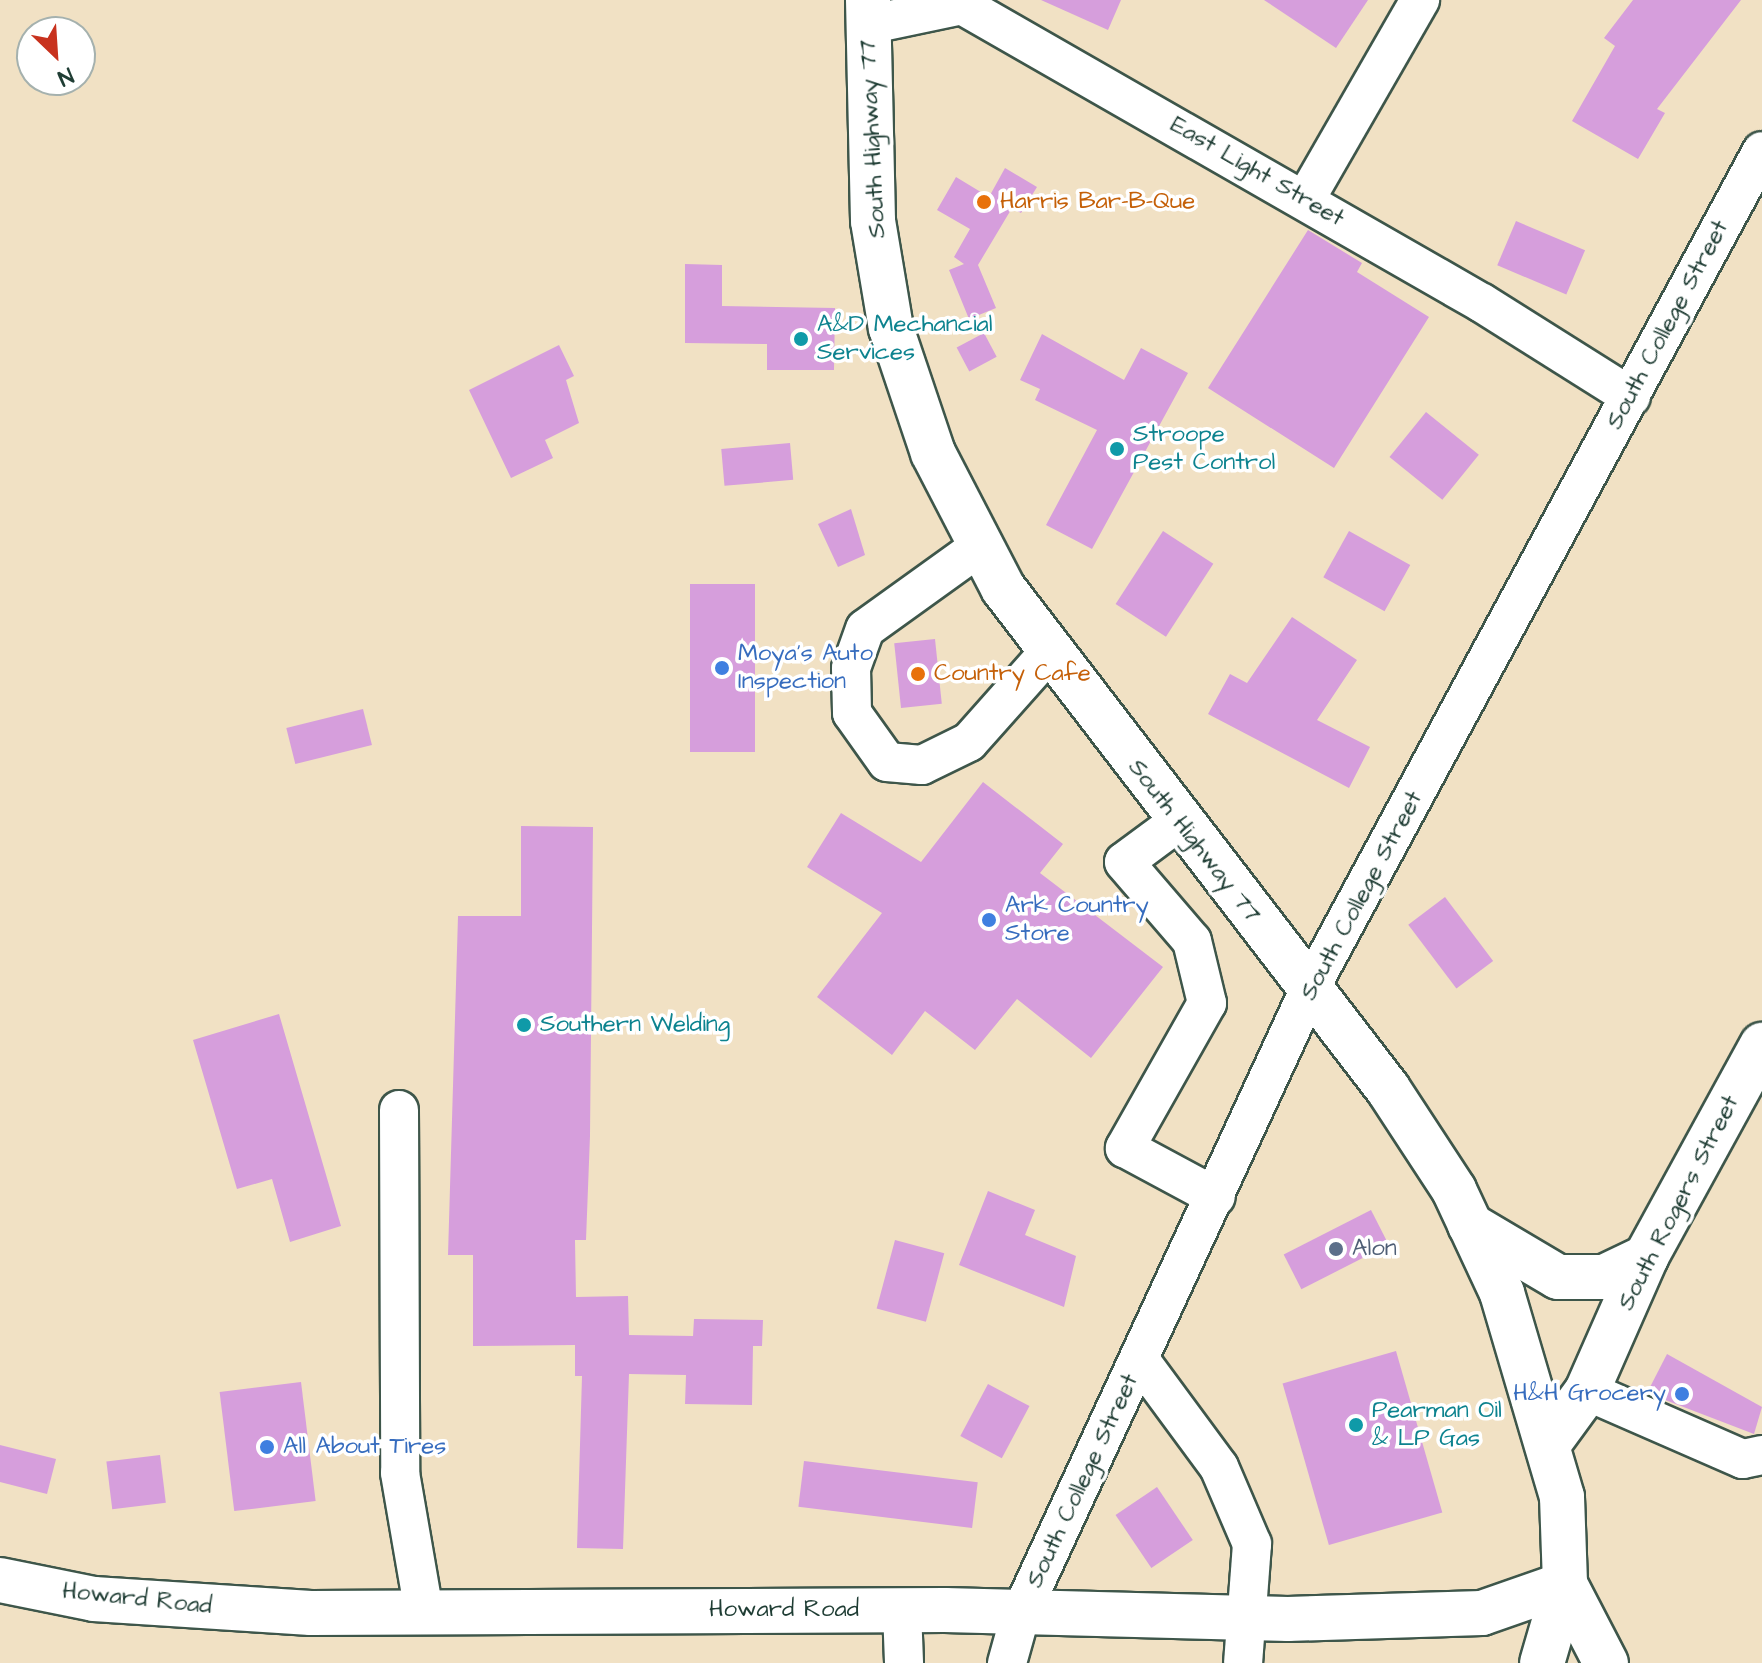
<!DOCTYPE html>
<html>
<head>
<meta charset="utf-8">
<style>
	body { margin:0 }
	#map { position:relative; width:1762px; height:1663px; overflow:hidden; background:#f1e1c4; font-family:"Architects Daughter",sans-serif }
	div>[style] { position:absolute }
	.building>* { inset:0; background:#d69edc; transform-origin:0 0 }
	.roads { filter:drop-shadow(2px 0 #3e564a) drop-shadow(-2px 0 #3e564a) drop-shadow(0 2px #3e564a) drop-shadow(0 -2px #3e564a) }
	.minor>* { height:38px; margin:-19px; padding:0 19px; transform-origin:19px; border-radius:19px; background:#fff }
	.major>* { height:44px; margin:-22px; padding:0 22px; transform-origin:22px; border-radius:22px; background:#fff }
	.dots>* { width:22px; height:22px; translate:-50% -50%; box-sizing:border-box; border:4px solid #fff; border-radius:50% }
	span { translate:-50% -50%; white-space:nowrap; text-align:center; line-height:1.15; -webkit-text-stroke:7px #fff; paint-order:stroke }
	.street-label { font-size:24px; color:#1f3d34 }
	.food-label { font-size:24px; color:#c56008 }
	.left { translate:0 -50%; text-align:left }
	.culture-label { font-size:24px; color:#0d838f }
	.shop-label { font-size:24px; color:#366cbe }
	.right { translate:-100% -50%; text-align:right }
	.service-label { font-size:24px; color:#4e5e75 }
	.north { position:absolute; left:16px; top:16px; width:80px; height:80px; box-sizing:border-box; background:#fff; border:2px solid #a5b1ae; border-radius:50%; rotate:155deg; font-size:22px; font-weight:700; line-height:32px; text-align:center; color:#1f3d34 }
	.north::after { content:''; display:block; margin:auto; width:28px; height:36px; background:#c8321e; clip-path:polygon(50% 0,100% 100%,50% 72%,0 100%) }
</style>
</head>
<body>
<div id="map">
	<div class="building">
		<i style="clip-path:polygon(1041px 0,1121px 0,1108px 30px)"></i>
		<i style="clip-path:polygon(1264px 0,1368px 0,1336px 48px)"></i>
		<i style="clip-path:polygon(1633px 0,1741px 0,1657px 109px,1665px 113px,1638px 159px,1572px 121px,1615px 46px,1604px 38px)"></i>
		<i style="clip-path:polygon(1005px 168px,1037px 187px,1021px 213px,1012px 208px,978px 265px,996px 308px,969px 319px,949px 270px,964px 264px,954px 257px,970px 229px,937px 210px,956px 177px,989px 197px)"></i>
		<i style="left:1516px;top:221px;width:75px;height:48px;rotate:23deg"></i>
		<i style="clip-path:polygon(1308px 230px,1362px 263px,1357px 272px,1429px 317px,1334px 468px,1208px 388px)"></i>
		<i style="clip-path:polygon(685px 264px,722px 265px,722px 306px,835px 308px,834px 370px,767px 370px,767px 344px,685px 343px)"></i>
		<i style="left:984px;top:333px;width:27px;height:31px;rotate:62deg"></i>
		<i style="clip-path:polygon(1042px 334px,1124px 380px,1141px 348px,1188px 373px,1092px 549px,1046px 525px,1097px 430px,1035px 400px,1040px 389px,1020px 380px)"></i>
		<i style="clip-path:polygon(559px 345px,574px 376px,566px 380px,579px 423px,545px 440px,553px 458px,511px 478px,469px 390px)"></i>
		<i style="left:1426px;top:412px;width:68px;height:58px;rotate:39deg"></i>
		<i style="left:790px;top:443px;width:37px;height:69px;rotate:85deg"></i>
		<i style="clip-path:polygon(851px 509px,865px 555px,838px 567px,818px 524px)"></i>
		<i style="left:1163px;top:531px;width:60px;height:87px;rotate:33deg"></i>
		<i style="left:1349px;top:531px;width:70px;height:53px;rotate:29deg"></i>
		<i style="left:690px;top:584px;width:65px;height:168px"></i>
		<i style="clip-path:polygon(1292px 617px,1357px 660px,1317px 720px,1370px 747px,1349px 788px,1208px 714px,1230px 674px,1247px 683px)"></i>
		<i style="left:935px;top:639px;width:65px;height:41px;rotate:84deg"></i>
		<i style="left:363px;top:709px;width:37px;height:79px;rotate:76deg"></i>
		<i style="clip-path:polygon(983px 782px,1063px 844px,1040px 873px,1163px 967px,1091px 1058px,1017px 999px,975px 1050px,925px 1011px,892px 1055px,817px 997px,882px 913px,807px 867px,841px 813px,921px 862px)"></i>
		<i style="clip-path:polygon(521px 826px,593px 827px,590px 1136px,586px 1240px,575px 1240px,576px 1297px,628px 1296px,629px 1335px,693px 1336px,694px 1319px,763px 1320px,762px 1346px,753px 1346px,752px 1405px,685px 1404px,686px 1375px,629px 1374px,623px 1549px,577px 1548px,582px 1376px,575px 1376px,575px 1345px,473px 1346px,473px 1255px,448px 1255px,458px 916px,521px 916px)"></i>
		<i style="left:1445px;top:897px;width:80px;height:46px;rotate:53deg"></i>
		<i style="clip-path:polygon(279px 1014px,341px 1226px,290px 1242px,272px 1179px,237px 1189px,193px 1040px)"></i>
		<i style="clip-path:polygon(988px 1191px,1035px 1210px,1025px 1235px,1076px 1256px,1064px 1307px,959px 1265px)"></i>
		<i style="left:1371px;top:1210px;width:39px;height:98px;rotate:63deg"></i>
		<i style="left:895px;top:1240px;width:51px;height:71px;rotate:15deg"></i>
		<i style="left:1396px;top:1351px;width:168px;height:118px;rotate:74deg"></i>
		<i style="clip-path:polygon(1667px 1354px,1762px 1407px,1754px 1434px,1647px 1393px)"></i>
		<i style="left:301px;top:1382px;width:120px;height:82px;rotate:83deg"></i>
		<i style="left:988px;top:1384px;width:47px;height:59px;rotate:28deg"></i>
		<i style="clip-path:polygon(0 1445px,56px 1459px,47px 1494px,0 1482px)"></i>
		<i style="left:160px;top:1455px;width:48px;height:54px;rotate:83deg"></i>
		<i style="left:804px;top:1461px;width:175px;height:46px;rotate:7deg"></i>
		<i style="left:1157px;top:1487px;width:64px;height:50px;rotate:56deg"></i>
	</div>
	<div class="roads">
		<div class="minor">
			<i style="left:867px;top:25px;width:97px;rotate:-11.9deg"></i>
			<i style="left:962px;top:5px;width:599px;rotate:29.82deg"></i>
			<i style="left:1482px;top:303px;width:176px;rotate:32.2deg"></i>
			<i style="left:1305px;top:200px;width:231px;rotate:-60.1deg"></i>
			<i style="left:979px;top:547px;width:140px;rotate:144.3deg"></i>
			<i style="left:865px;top:629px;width:41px;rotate:109.7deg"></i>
			<i style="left:851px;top:668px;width:45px;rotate:88.7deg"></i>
			<i style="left:852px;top:713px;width:60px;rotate:54.5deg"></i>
			<i style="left:887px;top:762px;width:35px;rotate:5deg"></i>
			<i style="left:922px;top:765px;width:52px;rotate:-26.1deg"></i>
			<i style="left:969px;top:742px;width:120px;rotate:-48.4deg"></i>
			<i style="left:1178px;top:822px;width:67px;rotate:143.5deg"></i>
			<i style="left:1124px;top:862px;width:104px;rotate:49.3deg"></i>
			<i style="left:1192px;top:941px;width:64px;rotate:76.4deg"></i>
			<i style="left:1207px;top:1003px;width:167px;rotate:119.5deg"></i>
			<i style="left:1125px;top:1148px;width:103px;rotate:28.3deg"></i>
			<i style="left:399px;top:1110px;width:363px;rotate:89.8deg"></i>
			<i style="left:400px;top:1473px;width:141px;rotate:80.2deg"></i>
			<i style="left:1140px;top:1360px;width:133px;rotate:53.6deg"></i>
			<i style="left:1219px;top:1467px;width:84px;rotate:66.8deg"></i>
			<i style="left:1252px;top:1544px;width:119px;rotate:94.3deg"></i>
			<i style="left:1587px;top:1391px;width:170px;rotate:23.6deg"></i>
			<i style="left:1743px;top:1459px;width:19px;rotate:-12deg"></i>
			<i style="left:902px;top:1610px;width:53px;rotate:87.8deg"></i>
			<i style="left:1007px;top:1663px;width:52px;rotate:-74.4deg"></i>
			<i style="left:1021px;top:1613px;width:689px;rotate:-65.18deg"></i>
			<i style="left:1310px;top:988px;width:951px;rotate:-61.63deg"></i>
		</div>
		<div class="major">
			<i style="left:868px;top:0;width:221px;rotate:88.7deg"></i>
			<i style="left:873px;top:221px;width:109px;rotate:80.5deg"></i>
			<i style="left:891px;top:328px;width:132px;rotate:71.4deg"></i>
			<i style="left:933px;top:453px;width:152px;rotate:62.6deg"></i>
			<i style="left:1003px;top:588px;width:632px;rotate:52.46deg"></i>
			<i style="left:1388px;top:1089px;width:121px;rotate:56.8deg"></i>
			<i style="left:1454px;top:1190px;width:114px;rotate:65deg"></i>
			<i style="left:1502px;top:1293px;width:213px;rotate:73.6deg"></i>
			<i style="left:1562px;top:1497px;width:87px;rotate:88deg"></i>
			<i style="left:1565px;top:1584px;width:82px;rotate:106.2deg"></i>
			<i style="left:1470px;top:1225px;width:102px;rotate:30.6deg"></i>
			<i style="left:1558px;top:1277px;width:46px"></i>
			<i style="left:1604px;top:1277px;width:47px;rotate:-25.5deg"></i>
			<i style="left:1549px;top:1443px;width:64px;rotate:-53.8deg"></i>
			<i style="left:1587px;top:1391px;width:146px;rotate:-66.2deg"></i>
			<i style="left:1646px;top:1257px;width:242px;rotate:-61.3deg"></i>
			<i style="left:0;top:1580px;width:96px;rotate:11.4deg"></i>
			<i style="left:94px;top:1599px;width:217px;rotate:3.7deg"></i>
			<i style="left:311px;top:1613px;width:634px;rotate:-0.27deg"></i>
			<i style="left:945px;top:1610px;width:343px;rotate:1.5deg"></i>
			<i style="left:1288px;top:1619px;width:194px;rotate:-1.8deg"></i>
			<i style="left:1482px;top:1613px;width:88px;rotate:-19.3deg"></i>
			<i style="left:1565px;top:1584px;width:89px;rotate:62.6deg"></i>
		</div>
	</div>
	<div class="dots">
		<i style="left:984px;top:202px;background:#e8710a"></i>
		<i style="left:801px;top:339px;background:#0f9aa8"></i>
		<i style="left:1117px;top:449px;background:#0f9aa8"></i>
		<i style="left:722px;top:668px;background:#3f7fe0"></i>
		<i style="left:918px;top:674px;background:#e8710a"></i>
		<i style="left:989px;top:920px;background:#3f7fe0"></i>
		<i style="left:524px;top:1025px;background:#0f9aa8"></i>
		<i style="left:1336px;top:1249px;background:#5c6f8a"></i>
		<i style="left:1682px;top:1394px;background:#3f7fe0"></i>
		<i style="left:1356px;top:1425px;background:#0f9aa8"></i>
		<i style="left:267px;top:1447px;background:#3f7fe0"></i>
	</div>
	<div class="street-label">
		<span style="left:873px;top:139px;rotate:-93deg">South Highway 77</span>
		<span style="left:1257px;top:172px;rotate:30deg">East Light Street</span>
		<span style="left:1668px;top:325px;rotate:-62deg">South College Street</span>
		<span style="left:1194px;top:841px;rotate:52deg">South Highway 77</span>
		<span style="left:1362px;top:896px;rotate:-62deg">South College Street</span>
		<span style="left:1679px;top:1203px;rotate:-63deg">South Rogers Street</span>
		<span style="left:1083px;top:1481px;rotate:-65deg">South College Street</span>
		<span style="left:137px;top:1599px;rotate:6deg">Howard Road</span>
		<span style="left:784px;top:1610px">Howard Road</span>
	</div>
	<div class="food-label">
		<span class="left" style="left:1000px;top:202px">Harris Bar-B-Que</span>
		<span class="left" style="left:934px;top:674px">Country Cafe</span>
	</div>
	<div class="culture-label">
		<span class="left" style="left:817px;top:339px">A&amp;D Mechancial<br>Services</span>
		<span class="left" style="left:1133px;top:449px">Stroope<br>Pest Control</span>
		<span class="left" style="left:540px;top:1025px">Southern Welding</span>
		<span class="left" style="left:1372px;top:1425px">Pearman Oil<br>&amp; LP Gas</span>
	</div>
	<div class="shop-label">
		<span class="left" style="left:738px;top:668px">Moya's Auto<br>Inspection</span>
		<span class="left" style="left:1005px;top:920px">Ark Country<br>Store</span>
		<span class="right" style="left:1666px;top:1394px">H&amp;H Grocery</span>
		<span class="left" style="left:283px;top:1447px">All About Tires</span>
	</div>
	<div class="service-label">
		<span class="left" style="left:1352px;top:1249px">Alon</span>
	</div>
	<div class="north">N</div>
</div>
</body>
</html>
